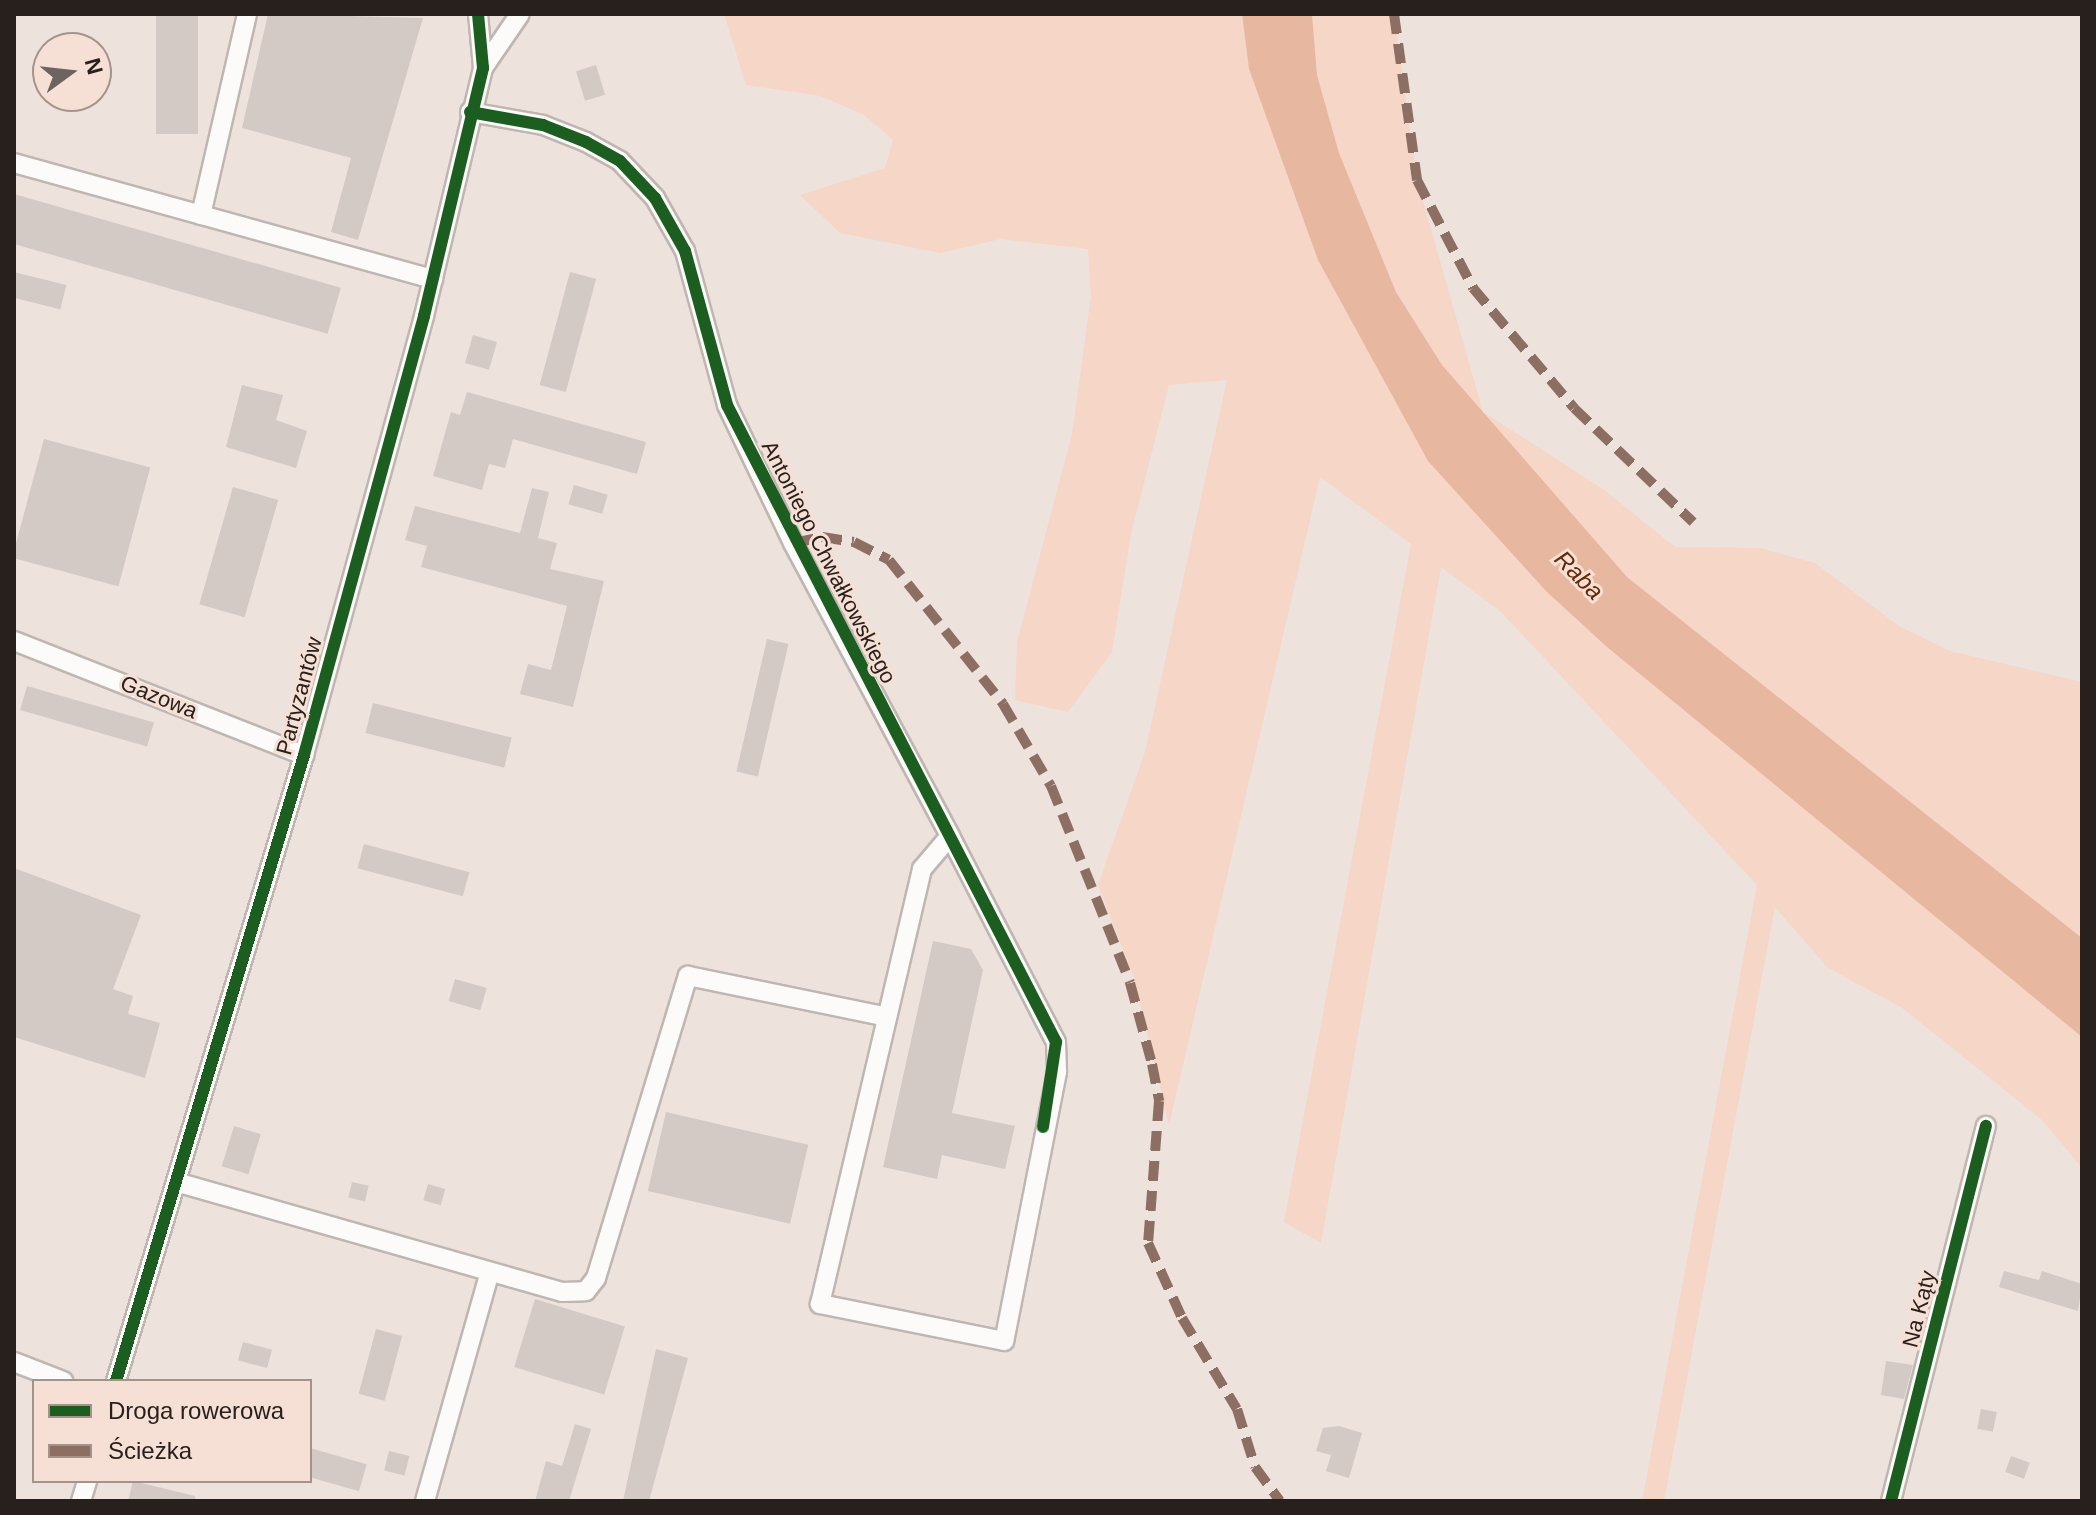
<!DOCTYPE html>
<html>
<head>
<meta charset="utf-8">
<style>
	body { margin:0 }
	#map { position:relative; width:2096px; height:1515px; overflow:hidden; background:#eee2dd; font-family:Helvetica,sans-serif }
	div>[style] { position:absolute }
	.green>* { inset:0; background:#f5d6c7 }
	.water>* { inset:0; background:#e8b79f }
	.building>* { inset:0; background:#d3c9c5; transform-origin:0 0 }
	.roads { filter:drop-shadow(2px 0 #bfb6b2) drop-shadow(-2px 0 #bfb6b2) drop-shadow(0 2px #bfb6b2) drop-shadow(0 -2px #bfb6b2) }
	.minor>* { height:18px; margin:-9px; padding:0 9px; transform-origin:9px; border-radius:9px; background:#fcfbfa }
	.quiet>* { height:10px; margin-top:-5px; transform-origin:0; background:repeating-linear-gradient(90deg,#8d6e63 0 20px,transparent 0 30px) }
	.cycleway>* { height:12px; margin:-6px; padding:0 6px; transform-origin:6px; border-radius:6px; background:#1b5e20 }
	span { translate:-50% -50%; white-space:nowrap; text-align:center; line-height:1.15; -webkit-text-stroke:6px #f6dfd5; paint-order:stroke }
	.street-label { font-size:22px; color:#28201c }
	.water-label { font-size:24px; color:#642a05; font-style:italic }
	.frame { position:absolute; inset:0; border:16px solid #28201c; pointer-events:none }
	.legend { position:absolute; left:32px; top:1379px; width:280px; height:104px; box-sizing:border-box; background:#f6dfd5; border:2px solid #a4938b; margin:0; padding:10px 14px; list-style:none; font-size:24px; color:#28201c }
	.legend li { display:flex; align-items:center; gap:16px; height:40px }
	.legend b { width:40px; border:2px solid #a4938b }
	.north { position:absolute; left:32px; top:32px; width:80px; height:80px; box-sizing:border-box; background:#f6dfd5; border:2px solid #a4938b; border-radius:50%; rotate:75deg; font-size:22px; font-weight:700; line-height:32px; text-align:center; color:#28201c }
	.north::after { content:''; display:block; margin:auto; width:28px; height:36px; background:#6d6460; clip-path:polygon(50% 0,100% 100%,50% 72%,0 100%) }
</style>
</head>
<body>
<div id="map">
	<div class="green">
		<i style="clip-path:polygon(724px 14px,1242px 14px,1249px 69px,1318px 260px,1428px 461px,1607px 647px,2082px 1037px,2082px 1168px,2042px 1120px,1901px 1007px,1828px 968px,1775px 907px,1664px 1501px,1642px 1501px,1757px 885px,1500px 611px,1441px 567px,1321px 1243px,1284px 1222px,1411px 544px,1320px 477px,1169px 1125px,1134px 978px,1098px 885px,1145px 752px,1227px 380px,1169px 385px,1131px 534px,1112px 652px,1068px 712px,1015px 700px,1017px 642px,1072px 434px,1091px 296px,1088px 249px,1000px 239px,941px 253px,840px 233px,800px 195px,885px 168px,893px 140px,864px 115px,821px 96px,746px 85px)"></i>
		<i style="clip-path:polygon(1312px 14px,1394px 14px,1417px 180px,1483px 412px,1603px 489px,1675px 547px,1760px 548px,1815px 563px,1899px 626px,1950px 651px,2082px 682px,2082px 938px,1627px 577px,1482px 412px,1442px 365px,1396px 292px,1339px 153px,1317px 75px)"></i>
	</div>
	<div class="water">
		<i style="clip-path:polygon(1242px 14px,1312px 14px,1317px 75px,1339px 153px,1396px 292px,1442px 365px,1627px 577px,2082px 938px,2082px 1037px,1607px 647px,1547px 592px,1428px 461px,1318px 260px,1249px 69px)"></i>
	</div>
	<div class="building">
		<i style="left:156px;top:14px;width:42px;height:120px"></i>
		<i style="clip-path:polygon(268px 14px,423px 18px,358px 240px,331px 232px,351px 158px,242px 128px)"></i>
		<i style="left:596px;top:65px;width:31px;height:21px;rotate:73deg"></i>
		<i style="left:14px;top:194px;width:340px;height:48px;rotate:16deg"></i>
		<i style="left:14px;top:272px;width:54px;height:25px;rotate:14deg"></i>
		<i style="left:570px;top:272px;width:27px;height:117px;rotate:15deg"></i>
		<i style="left:473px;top:335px;width:25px;height:29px;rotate:16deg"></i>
		<i style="clip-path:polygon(242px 385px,283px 395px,276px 420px,307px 431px,296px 468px,226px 447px)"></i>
		<i style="clip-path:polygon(467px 392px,646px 442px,637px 474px,513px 439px,505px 468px,489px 464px,482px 490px,433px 476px,451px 412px,460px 415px)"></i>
		<i style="left:44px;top:439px;width:110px;height:123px;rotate:15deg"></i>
		<i style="left:574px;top:485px;width:35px;height:20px;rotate:16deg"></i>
		<i style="left:233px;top:487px;width:47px;height:122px;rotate:16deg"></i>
		<i style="clip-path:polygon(532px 488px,549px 492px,538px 538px,557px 543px,550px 569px,604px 581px,573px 707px,520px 694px,528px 664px,551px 670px,567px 606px,421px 567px,427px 546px,405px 540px,415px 506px,520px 533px)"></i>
		<i style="left:767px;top:639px;width:22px;height:136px;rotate:13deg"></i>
		<i style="left:27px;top:686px;width:132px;height:25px;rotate:16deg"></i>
		<i style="left:373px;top:703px;width:143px;height:31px;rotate:14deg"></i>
		<i style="left:364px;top:844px;width:109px;height:25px;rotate:15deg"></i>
		<i style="clip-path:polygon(14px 868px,141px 915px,113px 989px,133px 996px,128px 1014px,160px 1023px,145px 1078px,14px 1037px)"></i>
		<i style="clip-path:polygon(933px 941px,971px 949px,983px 970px,952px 1113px,1015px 1126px,1005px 1169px,942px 1155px,937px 1179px,883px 1167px)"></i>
		<i style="left:455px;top:979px;width:33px;height:23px;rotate:16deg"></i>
		<i style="left:666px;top:1112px;width:146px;height:81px;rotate:13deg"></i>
		<i style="left:234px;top:1126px;width:28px;height:42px;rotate:17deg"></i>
		<i style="left:352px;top:1182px;width:17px;height:16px;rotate:13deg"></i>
		<i style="left:428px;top:1184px;width:18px;height:17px;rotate:16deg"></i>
		<i style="clip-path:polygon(2004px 1271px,2039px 1280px,2042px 1271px,2082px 1284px,2078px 1311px,1999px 1287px)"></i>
		<i style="left:535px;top:1299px;width:94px;height:71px;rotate:17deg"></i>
		<i style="left:376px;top:1329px;width:27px;height:67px;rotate:15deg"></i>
		<i style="left:243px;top:1342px;width:30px;height:19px;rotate:15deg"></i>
		<i style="clip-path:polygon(656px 1349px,688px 1358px,649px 1501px,623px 1501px)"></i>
		<i style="clip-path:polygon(1886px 1361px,1913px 1365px,1904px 1399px,1881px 1395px)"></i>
		<i style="left:1981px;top:1409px;width:16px;height:20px;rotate:11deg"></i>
		<i style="clip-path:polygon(575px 1424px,591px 1429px,569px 1501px,535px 1501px,546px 1461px,562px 1466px)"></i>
		<i style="clip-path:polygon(1339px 1426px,1362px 1433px,1349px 1478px,1326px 1471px,1331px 1455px,1316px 1451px,1323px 1428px)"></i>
		<i style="left:310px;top:1448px;width:59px;height:28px;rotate:16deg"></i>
		<i style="left:389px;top:1451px;width:21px;height:20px;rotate:14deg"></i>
		<i style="left:2011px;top:1456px;width:20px;height:17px;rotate:20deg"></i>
		<i style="clip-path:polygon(133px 1481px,195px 1496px,195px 1501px,128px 1501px)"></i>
	</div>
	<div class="roads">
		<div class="minor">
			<i style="left:483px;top:68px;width:65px;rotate:-55.6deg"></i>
			<i style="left:470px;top:112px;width:74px;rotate:10.1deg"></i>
			<i style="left:543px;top:125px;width:46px;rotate:21.6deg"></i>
			<i style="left:586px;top:142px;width:39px;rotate:29deg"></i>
			<i style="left:620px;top:161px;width:51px;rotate:46.6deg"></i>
			<i style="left:655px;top:198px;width:61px;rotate:60.5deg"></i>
			<i style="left:685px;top:251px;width:160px;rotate:74.7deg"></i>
			<i style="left:727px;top:405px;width:153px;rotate:64.4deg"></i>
			<i style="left:793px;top:543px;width:332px;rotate:61.8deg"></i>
			<i style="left:950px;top:836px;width:232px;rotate:62.8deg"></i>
			<i style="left:1056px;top:1042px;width:30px;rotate:88deg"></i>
			<i style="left:1057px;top:1072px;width:274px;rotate:101.1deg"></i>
			<i style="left:1004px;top:1341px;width:188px;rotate:-168.6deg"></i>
			<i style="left:820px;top:1304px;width:447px;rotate:-76.8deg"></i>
			<i style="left:922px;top:869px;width:43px;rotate:-49.7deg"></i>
			<i style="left:14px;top:163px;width:435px;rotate:15.5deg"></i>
			<i style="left:201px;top:215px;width:206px;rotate:-77.1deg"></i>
			<i style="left:14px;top:641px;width:312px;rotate:21.5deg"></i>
			<i style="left:176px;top:1182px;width:401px;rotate:15.9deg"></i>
			<i style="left:562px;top:1292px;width:24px;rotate:-2deg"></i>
			<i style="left:586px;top:1291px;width:16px;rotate:-52deg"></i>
			<i style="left:596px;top:1278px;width:316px;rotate:-73.1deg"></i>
			<i style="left:688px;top:976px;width:203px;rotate:11.6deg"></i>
			<i style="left:14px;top:1362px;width:53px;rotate:21.2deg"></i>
			<i style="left:116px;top:1381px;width:654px;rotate:-73.28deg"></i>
			<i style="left:304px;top:755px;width:455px;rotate:-74.7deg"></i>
			<i style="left:424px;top:316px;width:255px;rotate:-76.6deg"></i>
			<i style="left:483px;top:68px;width:54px;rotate:-95.3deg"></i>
			<i style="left:81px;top:1501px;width:21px;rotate:-73deg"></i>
			<i style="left:425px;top:1501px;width:238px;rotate:-74.2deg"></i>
			<i style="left:1891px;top:1501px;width:387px;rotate:-75.8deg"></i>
		</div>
	</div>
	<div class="quiet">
		<i style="left:1394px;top:14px;width:168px;rotate:82.1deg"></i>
		<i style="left:1417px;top:180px;width:122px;rotate:62.6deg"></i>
		<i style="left:1473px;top:288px;width:157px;rotate:49.9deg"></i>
		<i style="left:1574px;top:408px;width:165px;rotate:43.8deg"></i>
		<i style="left:794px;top:543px;width:29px;rotate:-12deg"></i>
		<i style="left:822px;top:537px;width:32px;rotate:9deg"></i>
		<i style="left:854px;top:542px;width:39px;rotate:27deg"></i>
		<i style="left:889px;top:560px;width:184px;rotate:51.6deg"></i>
		<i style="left:1003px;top:704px;width:95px;rotate:59.7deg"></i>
		<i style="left:1051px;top:786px;width:212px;rotate:68.1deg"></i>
		<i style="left:1130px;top:983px;width:84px;rotate:74.8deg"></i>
		<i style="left:1152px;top:1064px;width:38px;rotate:79deg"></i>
		<i style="left:1159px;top:1101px;width:142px;rotate:94.4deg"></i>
		<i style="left:1148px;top:1243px;width:82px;rotate:65.6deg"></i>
		<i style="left:1182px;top:1318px;width:106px;rotate:58.9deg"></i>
		<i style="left:1237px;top:1409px;width:61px;rotate:72.8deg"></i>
		<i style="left:1255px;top:1467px;width:42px;rotate:53.7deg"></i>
	</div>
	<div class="cycleway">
		<i style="left:470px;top:112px;width:74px;rotate:10.1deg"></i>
		<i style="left:543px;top:125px;width:46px;rotate:21.6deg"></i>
		<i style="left:586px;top:142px;width:39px;rotate:29deg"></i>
		<i style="left:620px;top:161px;width:51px;rotate:46.6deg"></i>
		<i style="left:655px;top:198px;width:61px;rotate:60.5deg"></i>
		<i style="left:685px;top:251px;width:160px;rotate:74.7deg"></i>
		<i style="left:727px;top:405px;width:717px;rotate:62.68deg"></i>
		<i style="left:1056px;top:1042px;width:86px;rotate:98.7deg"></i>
		<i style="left:116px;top:1381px;width:654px;rotate:-73.28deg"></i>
		<i style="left:304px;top:755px;width:455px;rotate:-74.7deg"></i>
		<i style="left:424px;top:316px;width:255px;rotate:-76.6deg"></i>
		<i style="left:483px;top:68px;width:54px;rotate:-95.3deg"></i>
		<i style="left:1891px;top:1501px;width:387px;rotate:-75.8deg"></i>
	</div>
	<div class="street-label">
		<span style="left:829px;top:562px;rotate:63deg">Antoniego Chwałkowskiego</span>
		<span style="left:299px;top:696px;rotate:-75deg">Partyzantów</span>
		<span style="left:159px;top:697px;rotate:22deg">Gazowa</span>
		<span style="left:1919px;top:1309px;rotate:-76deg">Na Kąty</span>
	</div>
	<div class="water-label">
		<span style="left:1579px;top:575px;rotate:45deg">Raba</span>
	</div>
	<div class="frame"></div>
	<ul class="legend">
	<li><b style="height:10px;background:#1b5e20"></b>Droga rowerowa</li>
	<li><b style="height:10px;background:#8d6e63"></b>Ścieżka</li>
	</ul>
	<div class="north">N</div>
</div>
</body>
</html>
